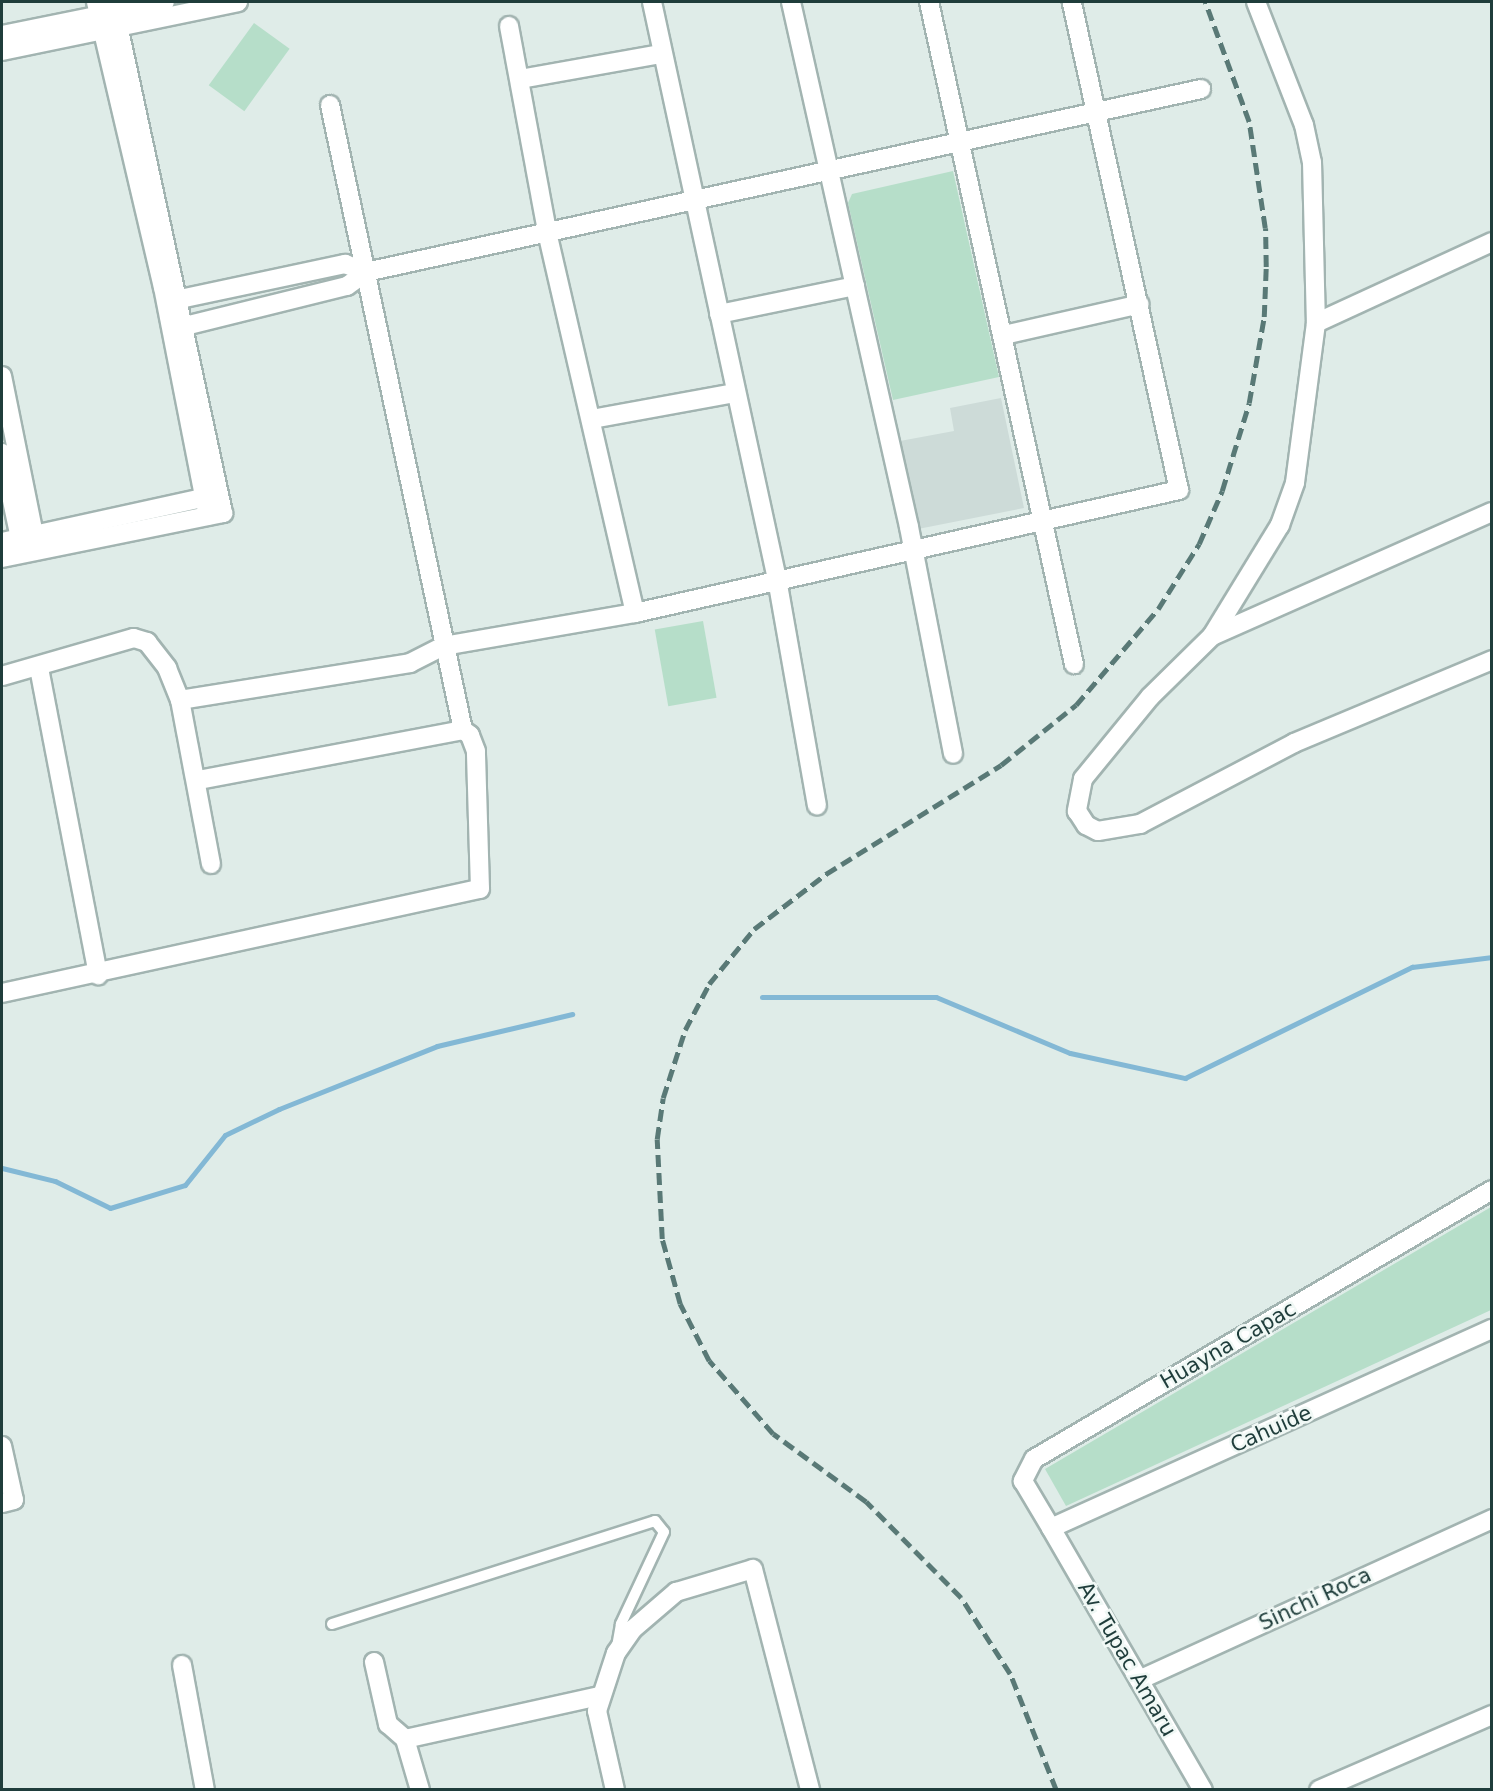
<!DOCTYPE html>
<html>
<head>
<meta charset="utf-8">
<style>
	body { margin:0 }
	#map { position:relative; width:1493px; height:1791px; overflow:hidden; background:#dfece8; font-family:"DejaVu Sans",sans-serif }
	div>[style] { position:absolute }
	.built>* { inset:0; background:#cddbd8 }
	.green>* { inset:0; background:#b6dec9; transform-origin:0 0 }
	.stream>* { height:5px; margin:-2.5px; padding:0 2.5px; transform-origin:2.5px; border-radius:2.5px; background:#83b8d5 }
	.roads { filter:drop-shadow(2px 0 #a2b4b1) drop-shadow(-2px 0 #a2b4b1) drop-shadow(0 2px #a2b4b1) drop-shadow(0 -2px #a2b4b1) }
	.service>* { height:10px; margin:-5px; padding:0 5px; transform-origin:5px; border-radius:5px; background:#fff }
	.minor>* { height:18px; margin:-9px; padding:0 9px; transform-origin:9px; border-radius:9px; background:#fff }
	.tertiary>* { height:18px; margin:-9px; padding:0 9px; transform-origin:9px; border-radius:9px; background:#fff }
	.rail>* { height:4.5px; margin-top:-2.25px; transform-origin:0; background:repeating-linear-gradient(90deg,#597976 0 12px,transparent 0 18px) }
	span { translate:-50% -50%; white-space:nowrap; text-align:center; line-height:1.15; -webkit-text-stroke:5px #f0f8f5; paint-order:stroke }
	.street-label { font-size:21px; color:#1f3d3b }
	.frame { position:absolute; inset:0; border:3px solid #1f3d3b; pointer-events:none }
</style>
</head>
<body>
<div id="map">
	<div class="built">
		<i style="clip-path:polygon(1001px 398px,1024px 508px,918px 529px,900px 441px,954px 431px,950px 408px)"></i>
	</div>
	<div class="green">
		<i style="left:254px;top:23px;width:44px;height:77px;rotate:36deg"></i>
		<i style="clip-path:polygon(953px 171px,999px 377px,893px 400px,848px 203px,852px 194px)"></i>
		<i style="left:703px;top:621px;width:78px;height:49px;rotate:80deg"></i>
		<i style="clip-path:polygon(1491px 1207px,1491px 1310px,1066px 1506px,1045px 1469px)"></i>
	</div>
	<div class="stream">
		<i style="left:762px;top:997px;width:174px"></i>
		<i style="left:936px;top:997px;width:145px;rotate:22.7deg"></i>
		<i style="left:1070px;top:1053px;width:118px;rotate:12.3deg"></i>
		<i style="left:1185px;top:1078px;width:253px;rotate:-26.1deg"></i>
		<i style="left:1412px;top:967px;width:81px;rotate:-7.1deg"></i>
		<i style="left:2px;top:1168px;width:55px;rotate:13.8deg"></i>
		<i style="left:55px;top:1181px;width:61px;rotate:26.1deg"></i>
		<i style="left:110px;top:1208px;width:78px;rotate:-17deg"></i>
		<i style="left:185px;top:1185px;width:64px;rotate:-51.3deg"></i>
		<i style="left:225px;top:1135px;width:60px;rotate:-25.7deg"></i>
		<i style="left:279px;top:1109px;width:170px;rotate:-21.7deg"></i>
		<i style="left:437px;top:1046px;width:139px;rotate:-13.3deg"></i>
	</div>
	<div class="roads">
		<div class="service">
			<i style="left:332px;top:1624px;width:339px;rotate:-17.7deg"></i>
			<i style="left:655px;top:1521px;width:14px;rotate:51deg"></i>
			<i style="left:664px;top:1532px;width:102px;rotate:115.1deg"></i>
			<i style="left:621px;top:1624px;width:23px;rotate:100deg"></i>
		</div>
		<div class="minor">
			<i style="left:96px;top:2px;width:293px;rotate:76.8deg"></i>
			<i style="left:163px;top:287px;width:233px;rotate:78.9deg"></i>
			<i style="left:652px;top:2px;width:590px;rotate:77.78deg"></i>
			<i style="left:777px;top:579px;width:230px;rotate:80deg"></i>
			<i style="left:791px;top:2px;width:538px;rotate:77.33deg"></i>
			<i style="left:909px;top:527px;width:231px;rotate:79deg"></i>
			<i style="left:929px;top:2px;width:678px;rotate:77.65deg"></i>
			<i style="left:1256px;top:2px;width:132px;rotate:68.7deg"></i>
			<i style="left:1304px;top:125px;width:38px;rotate:78deg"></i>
			<i style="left:1312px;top:162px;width:161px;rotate:88.6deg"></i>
			<i style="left:1316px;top:323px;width:161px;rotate:97.5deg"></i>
			<i style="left:1295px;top:483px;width:45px;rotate:109.7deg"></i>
			<i style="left:1280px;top:525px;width:130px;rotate:121.5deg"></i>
			<i style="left:1212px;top:636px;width:87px;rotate:135.5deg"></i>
			<i style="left:1150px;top:697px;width:106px;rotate:129.3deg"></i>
			<i style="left:1083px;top:779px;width:33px;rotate:101deg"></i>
			<i style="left:1077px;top:811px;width:17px;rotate:57deg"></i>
			<i style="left:1086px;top:825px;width:13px;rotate:27deg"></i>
			<i style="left:1098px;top:831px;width:43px;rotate:-9.5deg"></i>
			<i style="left:1140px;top:824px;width:174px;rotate:-27.7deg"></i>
			<i style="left:1294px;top:743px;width:215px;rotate:-22.7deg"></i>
			<i style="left:509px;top:26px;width:209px;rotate:79.5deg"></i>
			<i style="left:547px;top:232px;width:391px;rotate:77deg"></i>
			<i style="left:520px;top:79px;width:143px;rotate:-10.1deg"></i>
			<i style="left:330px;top:105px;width:639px;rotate:77.99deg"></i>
			<i style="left:180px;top:299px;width:169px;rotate:-12deg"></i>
			<i style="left:345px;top:264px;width:22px;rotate:21deg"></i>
			<i style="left:719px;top:314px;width:139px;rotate:-11.6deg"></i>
			<i style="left:1316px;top:323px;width:194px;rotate:-24.7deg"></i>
			<i style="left:185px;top:326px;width:167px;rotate:-13.9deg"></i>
			<i style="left:347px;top:286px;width:24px;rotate:-36deg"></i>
			<i style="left:366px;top:272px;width:855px;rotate:-12.36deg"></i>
			<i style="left:1004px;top:335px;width:139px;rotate:-12.8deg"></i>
			<i style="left:2px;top:376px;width:162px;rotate:78.6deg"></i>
			<i style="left:592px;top:419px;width:145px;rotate:-10.3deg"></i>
			<i style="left:2px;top:453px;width:97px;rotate:78.1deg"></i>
			<i style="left:2px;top:542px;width:218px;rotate:-12.4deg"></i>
			<i style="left:2px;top:558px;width:226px;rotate:-11.5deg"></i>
			<i style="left:223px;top:513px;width:523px;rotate:-102.15deg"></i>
			<i style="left:1212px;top:636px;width:306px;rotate:-23.9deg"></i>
			<i style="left:39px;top:668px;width:313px;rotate:79.1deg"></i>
			<i style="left:2px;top:676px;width:137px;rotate:-16.1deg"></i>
			<i style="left:134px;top:638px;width:14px;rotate:17deg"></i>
			<i style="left:147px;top:642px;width:33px;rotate:52deg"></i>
			<i style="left:167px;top:668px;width:35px;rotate:68deg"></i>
			<i style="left:180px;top:700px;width:167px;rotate:79.3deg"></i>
			<i style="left:180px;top:700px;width:233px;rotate:-9.1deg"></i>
			<i style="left:410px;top:663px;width:37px;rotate:-27deg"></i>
			<i style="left:443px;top:646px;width:195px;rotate:-9.8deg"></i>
			<i style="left:635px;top:613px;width:558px;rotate:-12.74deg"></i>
			<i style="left:1179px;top:490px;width:500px;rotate:-102.4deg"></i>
			<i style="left:2px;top:993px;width:489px;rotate:-12.3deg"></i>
			<i style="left:480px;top:889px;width:138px;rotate:-91.7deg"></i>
			<i style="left:476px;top:751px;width:17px;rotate:-111deg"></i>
			<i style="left:470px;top:735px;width:9px;rotate:-144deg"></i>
			<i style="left:463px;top:730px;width:269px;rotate:169.3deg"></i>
			<i style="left:1492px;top:1190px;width:531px;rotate:149.57deg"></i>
			<i style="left:1034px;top:1459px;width:25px;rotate:117deg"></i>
			<i style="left:1023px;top:1481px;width:55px;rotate:59.2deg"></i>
			<i style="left:1051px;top:1528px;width:484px;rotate:-24.3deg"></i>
			<i style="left:2px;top:1446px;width:55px;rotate:77.5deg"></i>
			<i style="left:14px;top:1500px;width:12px;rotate:166deg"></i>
			<i style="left:374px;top:1662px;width:64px;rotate:77.3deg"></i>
			<i style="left:388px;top:1724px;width:23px;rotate:41deg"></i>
			<i style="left:405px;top:1739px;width:53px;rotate:73.6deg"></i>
			<i style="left:182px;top:1665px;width:127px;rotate:79.6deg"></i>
			<i style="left:1139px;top:1680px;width:388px;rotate:-24.5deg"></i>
			<i style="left:405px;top:1739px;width:199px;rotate:-12.5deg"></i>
			<i style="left:615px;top:1790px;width:81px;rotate:-102.8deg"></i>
			<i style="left:597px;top:1711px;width:61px;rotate:-71.9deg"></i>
			<i style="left:616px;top:1653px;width:29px;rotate:-55deg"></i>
			<i style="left:633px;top:1629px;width:57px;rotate:-40.7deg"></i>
			<i style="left:676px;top:1592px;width:80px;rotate:-16.6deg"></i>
			<i style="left:753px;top:1569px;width:228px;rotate:75.5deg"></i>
			<i style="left:1319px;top:1790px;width:189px;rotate:-23.4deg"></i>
		</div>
		<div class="tertiary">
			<i style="left:2px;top:35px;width:166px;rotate:-11.4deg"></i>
			<i style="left:2px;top:51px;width:241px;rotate:-11.7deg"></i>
			<i style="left:1051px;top:1528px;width:303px;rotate:59.9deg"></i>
		</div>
	</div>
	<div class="rail">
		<i style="left:1056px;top:1790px;width:125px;rotate:-111.6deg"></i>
		<i style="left:1010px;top:1674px;width:90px;rotate:-122.8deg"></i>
		<i style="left:961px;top:1598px;width:135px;rotate:-134.7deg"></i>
		<i style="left:866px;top:1502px;width:115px;rotate:-143.8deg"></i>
		<i style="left:773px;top:1434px;width:97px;rotate:-131.2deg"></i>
		<i style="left:709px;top:1361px;width:64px;rotate:-117deg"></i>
		<i style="left:680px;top:1304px;width:67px;rotate:-105.5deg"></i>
		<i style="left:662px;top:1239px;width:100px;rotate:-92.9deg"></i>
		<i style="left:657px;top:1139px;width:41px;rotate:-81.7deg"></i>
		<i style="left:663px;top:1098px;width:71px;rotate:-72.1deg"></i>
		<i style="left:685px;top:1030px;width:52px;rotate:-62.4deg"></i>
		<i style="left:709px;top:984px;width:71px;rotate:-50.7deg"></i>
		<i style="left:754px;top:929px;width:91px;rotate:-37.4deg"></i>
		<i style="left:826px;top:874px;width:206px;rotate:-31.9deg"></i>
		<i style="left:1001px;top:765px;width:96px;rotate:-38.7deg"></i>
		<i style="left:1076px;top:705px;width:126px;rotate:-49.5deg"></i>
		<i style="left:1158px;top:609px;width:77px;rotate:-57.8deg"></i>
		<i style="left:1199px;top:544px;width:58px;rotate:-66.5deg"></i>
		<i style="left:1222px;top:491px;width:92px;rotate:-72.9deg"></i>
		<i style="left:1249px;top:403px;width:87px;rotate:-80.1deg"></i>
		<i style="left:1264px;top:317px;width:50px;rotate:-87.7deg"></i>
		<i style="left:1266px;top:267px;width:39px;rotate:-91deg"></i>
		<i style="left:1265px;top:228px;width:107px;rotate:-98.6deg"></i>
		<i style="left:1249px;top:122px;width:128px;rotate:-110.1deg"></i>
	</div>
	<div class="street-label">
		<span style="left:1228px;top:1345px;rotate:-30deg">Huayna Capac</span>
		<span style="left:1271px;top:1429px;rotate:-24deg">Cahuide</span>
		<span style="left:1315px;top:1599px;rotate:-25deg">Sinchi Roca</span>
		<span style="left:1127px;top:1659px;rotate:60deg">Av. Tupac Amaru</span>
	</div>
	<div class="frame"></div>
</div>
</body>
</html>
